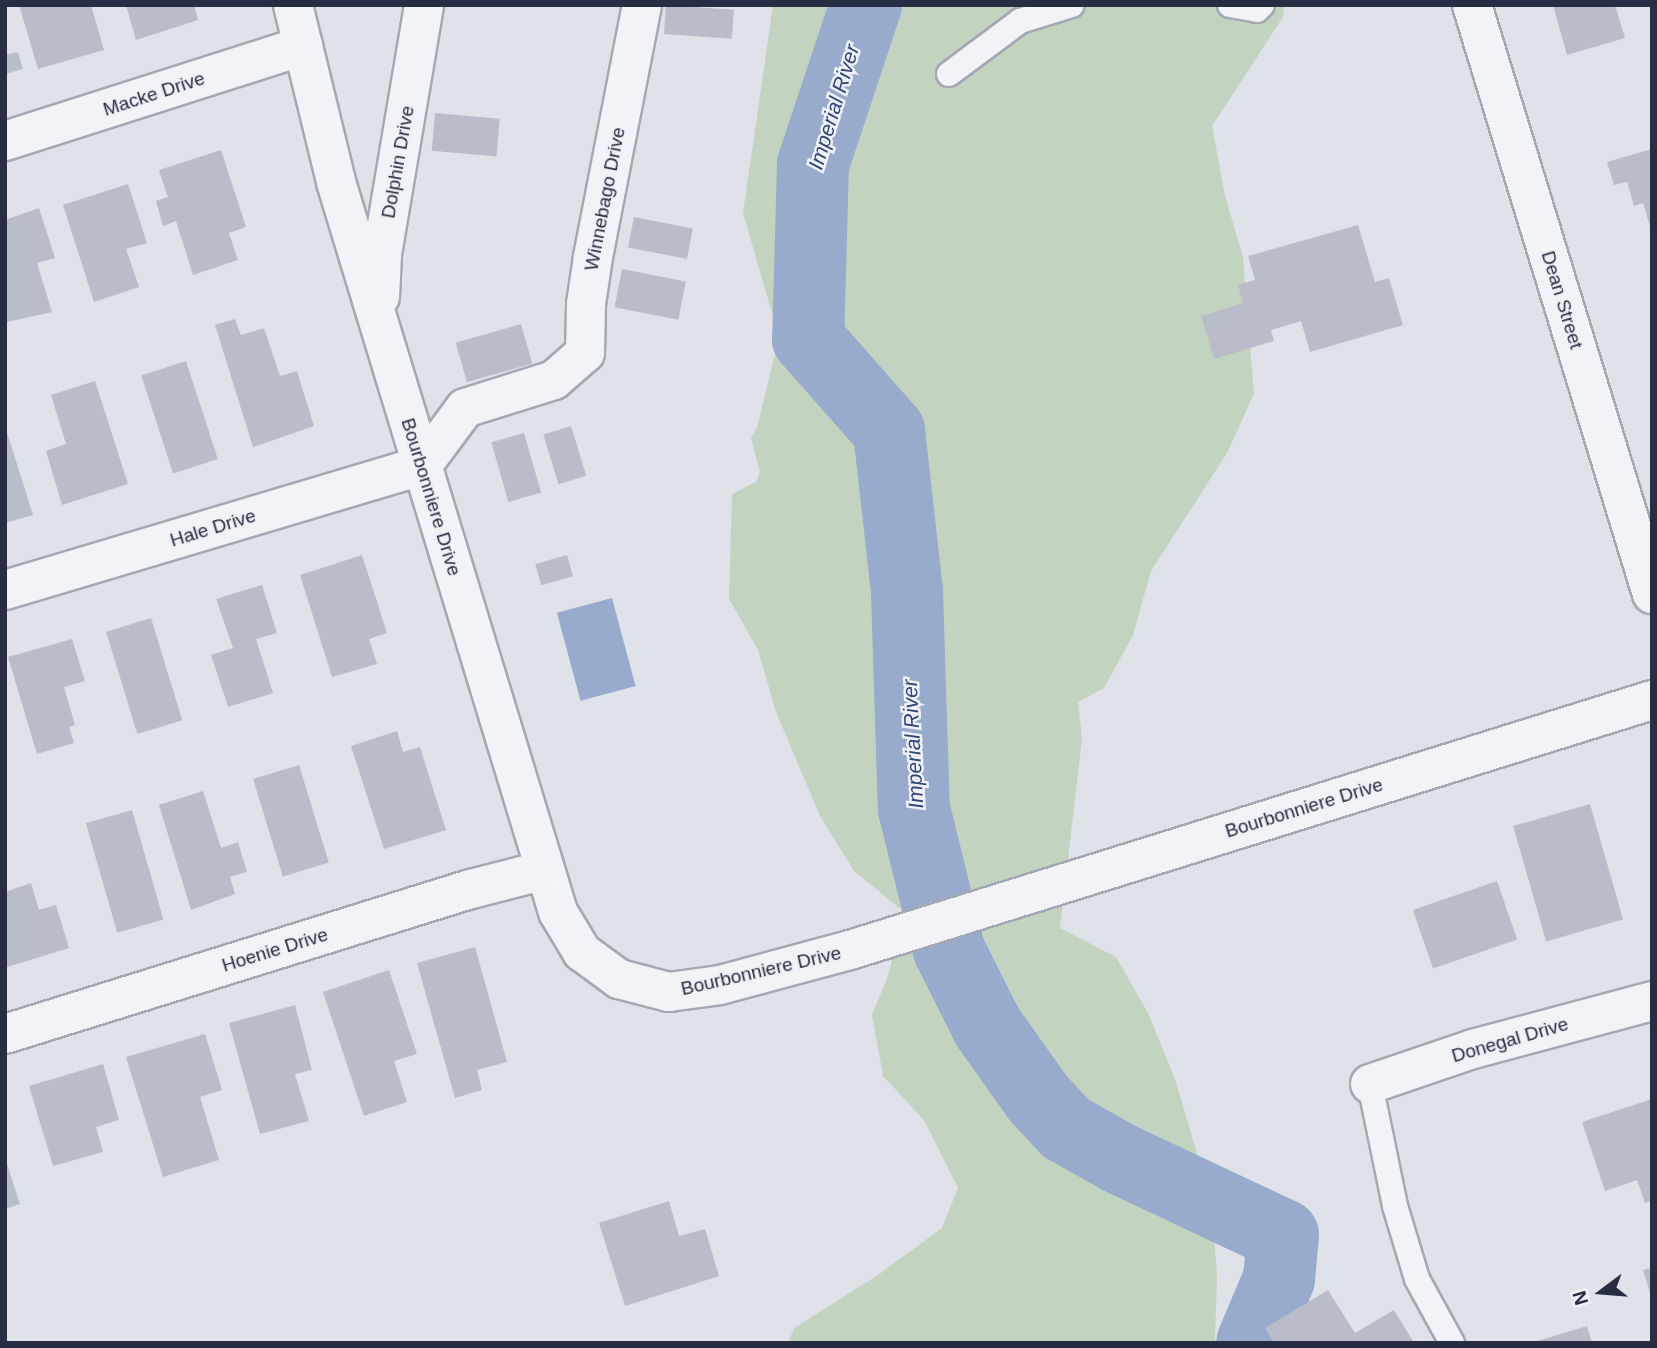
<!DOCTYPE html>
<html>
<head>
<meta charset="utf-8">
<style>
	body { margin:0 }
	#map { position:relative; width:1657px; height:1348px; overflow:hidden; background:#dfe2e9; font-family:Helvetica,sans-serif }
	div>[style] { position:absolute }
	.green>* { inset:0; background:#c2d4c0 }
	.water>* { inset:0; background:#98abcc; transform-origin:0 0 }
	.river>* { height:72px; margin:-36px; padding:0 36px; transform-origin:36px; border-radius:36px; background:#98abcc }
	.building>* { inset:0; background:#b9bdca; transform-origin:0 0 }
	.roads { filter:drop-shadow(2px 0 #a4a8b4) drop-shadow(-2px 0 #a4a8b4) drop-shadow(0 2px #a4a8b4) drop-shadow(0 -2px #a4a8b4) }
	.service>* { height:24px; margin:-12px; padding:0 12px; transform-origin:12px; border-radius:12px; background:#f2f3f7 }
	.minor>* { height:38px; margin:-19px; padding:0 19px; transform-origin:19px; border-radius:19px; background:#f2f3f7 }
	span { translate:-50% -50%; white-space:nowrap; text-align:center; line-height:1.15; -webkit-text-stroke:5px #eff1f7; paint-order:stroke }
	.street-label { font-size:19px; color:#272d42 }
	.water-label { font-size:21px; color:#2f4678; font-style:italic }
	.frame { position:absolute; inset:0; border:7px solid #272d42; pointer-events:none }
	.north { position:absolute; left:1566px; top:1257px; width:70px; height:70px; -webkit-text-stroke:5px #eff1f7; paint-order:stroke; rotate:254deg; font-size:19px; font-weight:700; line-height:28px; text-align:center; color:#272d42 }
	.north::after { content:''; display:block; margin:auto; width:24px; height:32px; background:#272d42; clip-path:polygon(50% 0,100% 100%,50% 72%,0 100%) }
</style>
</head>
<body>
<div id="map">
	<div class="green">
		<i style="clip-path:polygon(773px 5px,1284px 5px,1283px 17px,1212px 126px,1225px 196px,1243px 257px,1254px 394px,1227px 453px,1151px 571px,1133px 635px,1104px 688px,1078px 702px,1082px 739px,1060px 928px,1116px 957px,1148px 1013px,1175px 1079px,1211px 1201px,1217px 1273px,1215px 1343px,788px 1343px,794px 1328px,878px 1275px,942px 1228px,958px 1188px,924px 1120px,883px 1076px,872px 1015px,888px 976px,903px 911px,854px 871px,820px 816px,776px 712px,758px 650px,729px 599px,732px 494px,756px 482px,760px 472px,751px 438px,757px 428px,779px 337px,743px 213px)"></i>
	</div>
	<div class="water">
		<i style="left:612px;top:598px;width:91px;height:57px;rotate:75deg"></i>
	</div>
	<div class="river">
		<i style="left:866px;top:5px;width:168px;rotate:108.4deg"></i>
		<i style="left:813px;top:164px;width:175px;rotate:91.6deg"></i>
		<i style="left:808px;top:339px;width:123px;rotate:48.6deg"></i>
		<i style="left:889px;top:431px;width:162px;rotate:83.6deg"></i>
		<i style="left:907px;top:592px;width:217px;rotate:88.2deg"></i>
		<i style="left:914px;top:809px;width:145px;rotate:76.1deg"></i>
		<i style="left:949px;top:950px;width:85px;rotate:63.4deg"></i>
		<i style="left:987px;top:1026px;width:88px;rotate:54.7deg"></i>
		<i style="left:1038px;top:1098px;width:41px;rotate:47deg"></i>
		<i style="left:1066px;top:1128px;width:61px;rotate:29.5deg"></i>
		<i style="left:1119px;top:1158px;width:181px;rotate:25.2deg"></i>
		<i style="left:1283px;top:1235px;width:44px;rotate:95.2deg"></i>
		<i style="left:1279px;top:1279px;width:69px;rotate:112.9deg"></i>
	</div>
	<div class="building">
		<i style="clip-path:polygon(19px 5px,91px 5px,104px 50px,38px 69px)"></i>
		<i style="clip-path:polygon(126px 5px,194px 5px,198px 20px,136px 40px)"></i>
		<i style="left:666px;top:5px;width:68px;height:29px;rotate:4deg"></i>
		<i style="clip-path:polygon(1553px 5px,1615px 5px,1625px 38px,1567px 55px)"></i>
		<i style="clip-path:polygon(18px 52px,23px 69px,5px 74px,5px 55px)"></i>
		<i style="left:435px;top:113px;width:65px;height:38px;rotate:5deg"></i>
		<i style="clip-path:polygon(1652px 149px,1652px 230px,1651px 230px,1643px 203px,1634px 206px,1627px 182px,1614px 185px,1607px 162px)"></i>
		<i style="clip-path:polygon(221px 150px,246px 227px,229px 233px,238px 260px,193px 275px,176px 221px,163px 226px,156px 201px,168px 197px,159px 170px)"></i>
		<i style="clip-path:polygon(128px 184px,147px 243px,126px 249px,139px 287px,94px 302px,63px 205px)"></i>
		<i style="clip-path:polygon(39px 208px,55px 258px,37px 263px,52px 312px,7px 322px,5px 220px)"></i>
		<i style="left:634px;top:217px;width:60px;height:31px;rotate:11deg"></i>
		<i style="clip-path:polygon(1358px 225px,1375px 282px,1389px 278px,1403px 325px,1310px 352px,1301px 321px,1271px 330px,1274px 341px,1214px 359px,1201px 316px,1243px 303px,1238px 285px,1255px 280px,1248px 256px)"></i>
		<i style="left:622px;top:269px;width:65px;height:39px;rotate:11deg"></i>
		<i style="clip-path:polygon(235px 319px,241px 335px,264px 328px,280px 376px,297px 371px,314px 426px,253px 447px,215px 325px)"></i>
		<i style="left:521px;top:324px;width:41px;height:68px;rotate:74deg"></i>
		<i style="left:186px;top:361px;width:103px;height:47px;rotate:72deg"></i>
		<i style="clip-path:polygon(95px 381px,128px 484px,62px 505px,46px 451px,66px 444px,51px 395px)"></i>
		<i style="clip-path:polygon(5px 426px,33px 515px,5px 523px)"></i>
		<i style="left:571px;top:426px;width:52px;height:29px;rotate:73deg"></i>
		<i style="left:524px;top:433px;width:62px;height:34px;rotate:74deg"></i>
		<i style="clip-path:polygon(362px 555px,387px 633px,369px 639px,377px 664px,332px 677px,300px 575px)"></i>
		<i style="left:567px;top:555px;width:22px;height:33px;rotate:74deg"></i>
		<i style="clip-path:polygon(262px 585px,277px 633px,256px 639px,273px 693px,228px 707px,211px 655px,233px 648px,216px 599px)"></i>
		<i style="left:151px;top:618px;width:107px;height:47px;rotate:73deg"></i>
		<i style="clip-path:polygon(72px 639px,85px 681px,64px 687px,75px 725px,69px 727px,74px 743px,37px 754px,8px 657px)"></i>
		<i style="clip-path:polygon(397px 731px,403px 752px,420px 747px,446px 830px,384px 849px,351px 746px)"></i>
		<i style="left:299px;top:765px;width:102px;height:48px;rotate:73deg"></i>
		<i style="clip-path:polygon(203px 791px,221px 848px,238px 842px,247px 872px,230px 877px,235px 894px,191px 910px,159px 805px)"></i>
		<i style="left:1590px;top:804px;width:120px;height:80px;rotate:74deg"></i>
		<i style="left:132px;top:810px;width:114px;height:48px;rotate:74deg"></i>
		<i style="left:1497px;top:881px;width:62px;height:89px;rotate:71deg"></i>
		<i style="clip-path:polygon(31px 883px,39px 910px,56px 905px,69px 948px,7px 967px,5px 892px)"></i>
		<i style="clip-path:polygon(475px 947px,507px 1062px,477px 1070px,482px 1090px,455px 1098px,417px 963px)"></i>
		<i style="clip-path:polygon(389px 970px,417px 1054px,394px 1061px,407px 1102px,364px 1116px,323px 992px)"></i>
		<i style="clip-path:polygon(295px 1005px,312px 1070px,295px 1074px,309px 1121px,260px 1134px,229px 1023px)"></i>
		<i style="clip-path:polygon(205px 1034px,222px 1090px,200px 1097px,219px 1160px,163px 1177px,126px 1057px)"></i>
		<i style="clip-path:polygon(103px 1064px,119px 1120px,96px 1127px,103px 1152px,53px 1166px,29px 1086px)"></i>
		<i style="clip-path:polygon(1652px 1099px,1652px 1201px,1645px 1203px,1637px 1180px,1605px 1191px,1582px 1122px)"></i>
		<i style="clip-path:polygon(5px 1158px,20px 1204px,5px 1209px)"></i>
		<i style="clip-path:polygon(669px 1201px,679px 1236px,705px 1229px,719px 1276px,625px 1306px,599px 1223px)"></i>
		<i style="clip-path:polygon(1652px 1268px,1652px 1296px,1651px 1296px,1643px 1270px)"></i>
		<i style="clip-path:polygon(1328px 1290px,1355px 1333px,1394px 1310px,1414px 1343px,1274px 1343px,1265px 1328px)"></i>
		<i style="clip-path:polygon(1587px 1326px,1592px 1343px,1534px 1343px,1534px 1342px)"></i>
	</div>
	<div class="roads">
		<div class="service">
			<i style="left:1230px;top:5px;width:27px;rotate:10deg"></i>
			<i style="left:1257px;top:10px;width:7px;rotate:-45deg"></i>
			<i style="left:949px;top:74px;width:89px;rotate:-36.7deg"></i>
			<i style="left:1020px;top:21px;width:54px;rotate:-17.1deg"></i>
			<i style="left:1370px;top:1084px;width:125px;rotate:78.4deg"></i>
			<i style="left:1395px;top:1206px;width:76px;rotate:73.2deg"></i>
			<i style="left:1417px;top:1279px;width:73px;rotate:61.3deg"></i>
		</div>
		<div class="minor">
			<i style="left:293px;top:5px;width:182px;rotate:76.3deg"></i>
			<i style="left:336px;top:182px;width:763px;rotate:73.08deg"></i>
			<i style="left:558px;top:912px;width:47px;rotate:59deg"></i>
			<i style="left:582px;top:952px;width:46px;rotate:36.1deg"></i>
			<i style="left:619px;top:979px;width:52px;rotate:14.6deg"></i>
			<i style="left:669px;top:992px;width:51px;rotate:-7.8deg"></i>
			<i style="left:720px;top:985px;width:135px;rotate:-15.1deg"></i>
			<i style="left:850px;top:950px;width:840px;rotate:-17.31deg"></i>
			<i style="left:1472px;top:5px;width:616px;rotate:73.01deg"></i>
			<i style="left:5px;top:141px;width:313px;rotate:-17.7deg"></i>
			<i style="left:380px;top:297px;width:43px;rotate:-87.3deg"></i>
			<i style="left:382px;top:254px;width:253px;rotate:-80.4deg"></i>
			<i style="left:5px;top:590px;width:435px;rotate:-16.6deg"></i>
			<i style="left:422px;top:466px;width:72px;rotate:-53.4deg"></i>
			<i style="left:465px;top:408px;width:93px;rotate:-17.5deg"></i>
			<i style="left:554px;top:380px;width:41px;rotate:-41.1deg"></i>
			<i style="left:585px;top:353px;width:49px;rotate:-88.8deg"></i>
			<i style="left:586px;top:304px;width:48px;rotate:-81.5deg"></i>
			<i style="left:593px;top:257px;width:257px;rotate:-79deg"></i>
			<i style="left:5px;top:1034px;width:488px;rotate:-17.3deg"></i>
			<i style="left:471px;top:889px;width:76px;rotate:-14.4deg"></i>
			<i style="left:1370px;top:1084px;width:109px;rotate:-18.8deg"></i>
			<i style="left:1473px;top:1049px;width:185px;rotate:-15deg"></i>
		</div>
	</div>
	<div class="street-label">
		<span style="left:154px;top:94px;rotate:-18deg">Macke Drive</span>
		<span style="left:398px;top:162px;rotate:-80deg">Dolphin Drive</span>
		<span style="left:605px;top:199px;rotate:-79deg">Winnebago Drive</span>
		<span style="left:1562px;top:300px;rotate:73deg">Dean Street</span>
		<span style="left:431px;top:497px;rotate:73deg">Bourbonniere Drive</span>
		<span style="left:213px;top:528px;rotate:-17deg">Hale Drive</span>
		<span style="left:1304px;top:808px;rotate:-17deg">Bourbonniere Drive</span>
		<span style="left:275px;top:950px;rotate:-17deg">Hoenie Drive</span>
		<span style="left:761px;top:971px;rotate:-13deg">Bourbonniere Drive</span>
		<span style="left:1510px;top:1040px;rotate:-16deg">Donegal Drive</span>
	</div>
	<div class="water-label">
		<span style="left:834px;top:107px;rotate:-73deg">Imperial River</span>
		<span style="left:913px;top:744px;rotate:-93deg">Imperial River</span>
	</div>
	<div class="frame"></div>
	<div class="north">N</div>
</div>
</body>
</html>
